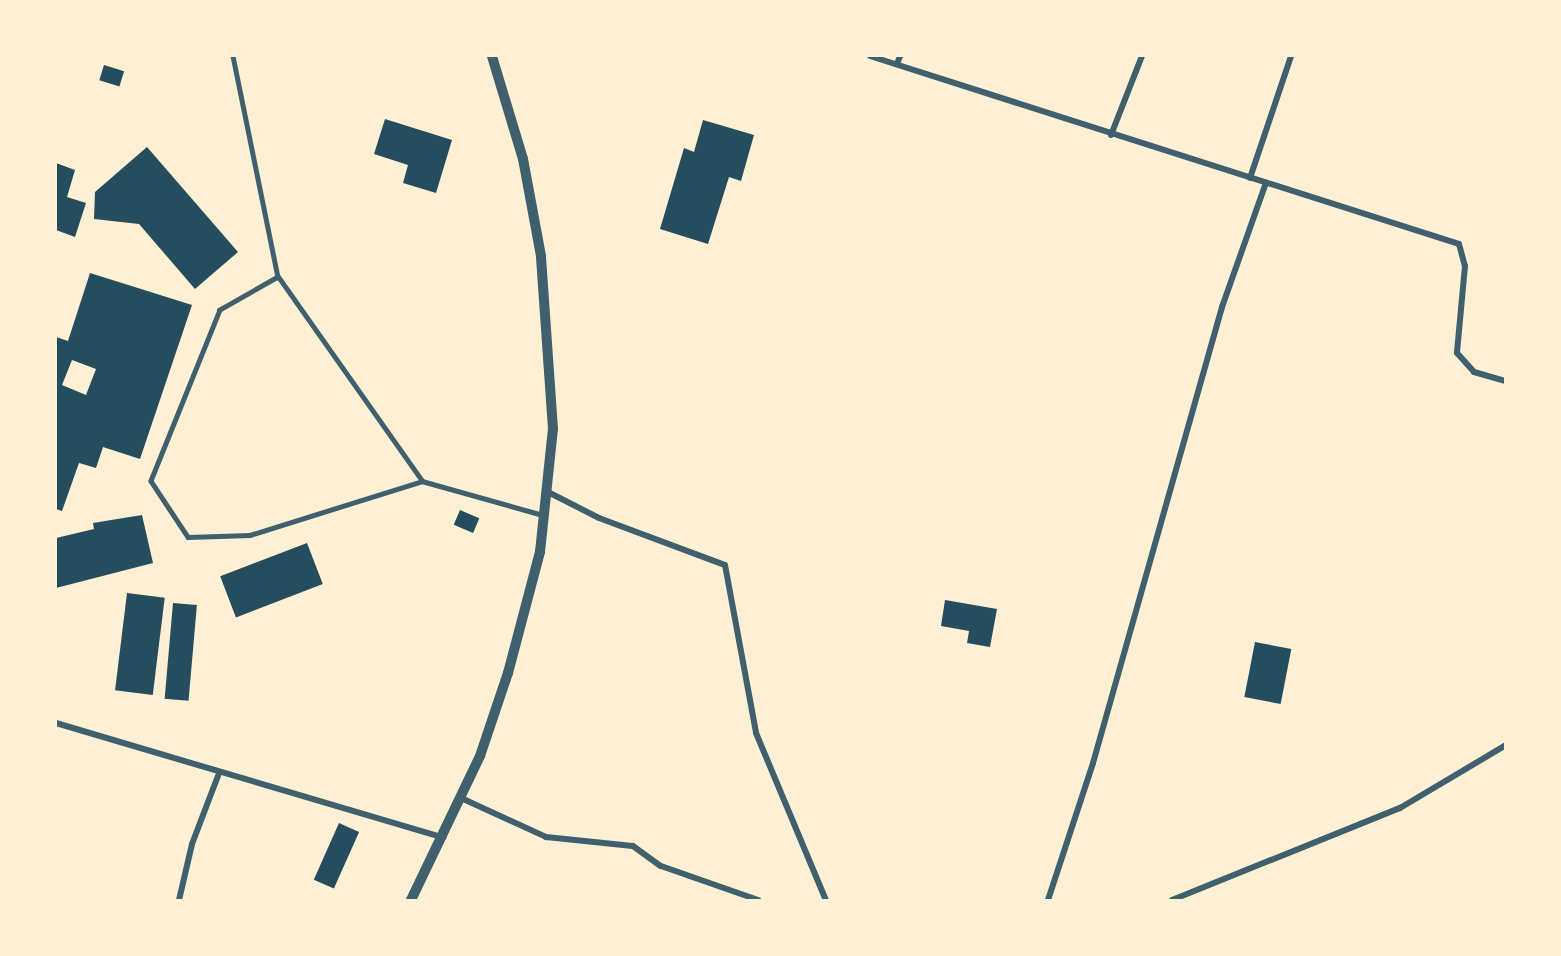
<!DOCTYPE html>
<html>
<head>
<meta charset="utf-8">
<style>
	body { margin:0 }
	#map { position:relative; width:1561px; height:956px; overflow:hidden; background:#fdf0d5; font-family:"Space Grotesk",sans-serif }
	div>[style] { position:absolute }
	.building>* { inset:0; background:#264d5e; transform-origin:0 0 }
	.service>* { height:4.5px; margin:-2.25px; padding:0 2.25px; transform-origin:2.25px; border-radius:2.25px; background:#3f606c }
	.minor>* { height:6px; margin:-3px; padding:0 3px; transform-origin:3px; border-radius:3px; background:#3f606c }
	.tertiary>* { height:10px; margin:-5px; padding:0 5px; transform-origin:5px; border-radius:5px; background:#3f606c }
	span { translate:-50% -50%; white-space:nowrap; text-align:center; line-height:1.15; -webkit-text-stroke:4.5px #fdf0d5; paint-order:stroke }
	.frame { position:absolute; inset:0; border:57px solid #fdf0d5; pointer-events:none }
</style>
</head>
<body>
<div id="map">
	<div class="building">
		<i style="left:104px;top:65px;width:21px;height:16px;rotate:17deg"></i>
		<i style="clip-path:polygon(385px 119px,452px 140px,436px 193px,403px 183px,408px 165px,374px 154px)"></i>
		<i style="clip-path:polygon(703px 120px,754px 135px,741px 181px,729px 177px,708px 244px,660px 229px,684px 148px,694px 152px)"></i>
		<i style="clip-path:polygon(147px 147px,238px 252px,195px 289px,139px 224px,94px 219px,95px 192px)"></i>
		<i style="clip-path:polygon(56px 163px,75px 170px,67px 197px,86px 203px,75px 237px,56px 230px)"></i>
		<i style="clip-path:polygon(evenodd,90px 273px,192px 305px,140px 459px,103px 447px,96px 468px,79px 463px,62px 511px,56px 509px,56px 337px,68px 341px,90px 273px,72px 360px,96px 369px,86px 395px,62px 385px,72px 360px)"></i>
		<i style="left:460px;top:510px;width:21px;height:16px;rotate:23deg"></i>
		<i style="clip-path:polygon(142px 515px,153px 563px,56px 588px,56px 538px,94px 529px,93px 523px)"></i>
		<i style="left:307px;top:543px;width:44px;height:93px;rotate:69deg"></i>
		<i style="left:127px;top:593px;width:38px;height:98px;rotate:7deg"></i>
		<i style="clip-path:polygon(945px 600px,997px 609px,990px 647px,967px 643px,969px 631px,941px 626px)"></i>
		<i style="left:173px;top:603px;width:24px;height:96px;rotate:5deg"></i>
		<i style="left:1255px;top:642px;width:37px;height:56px;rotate:11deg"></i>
		<i style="left:339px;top:823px;width:22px;height:62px;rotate:24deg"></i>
	</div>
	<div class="service">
		<i style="left:233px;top:56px;width:226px;rotate:78.5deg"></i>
		<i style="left:422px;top:481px;width:250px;rotate:-125.2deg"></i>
		<i style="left:278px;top:277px;width:67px;rotate:150.4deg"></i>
		<i style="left:220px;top:310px;width:184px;rotate:112deg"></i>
		<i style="left:151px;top:481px;width:67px;rotate:56.5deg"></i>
		<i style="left:188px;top:537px;width:62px;rotate:-1.8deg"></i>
		<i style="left:250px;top:535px;width:180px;rotate:-17.4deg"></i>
		<i style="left:422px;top:481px;width:126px;rotate:15.7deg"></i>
	</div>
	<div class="minor">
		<i style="left:870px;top:56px;width:618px;rotate:17.7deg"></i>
		<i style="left:1459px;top:244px;width:23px;rotate:75deg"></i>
		<i style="left:1465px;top:266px;width:87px;rotate:95.3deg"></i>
		<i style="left:1457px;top:353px;width:25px;rotate:48deg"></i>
		<i style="left:1474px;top:372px;width:33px;rotate:16deg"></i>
		<i style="left:897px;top:64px;width:9px;rotate:-69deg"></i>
		<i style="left:1111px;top:135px;width:85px;rotate:-68.6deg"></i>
		<i style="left:1250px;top:178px;width:129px;rotate:-71.4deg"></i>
		<i style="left:546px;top:491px;width:59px;rotate:27deg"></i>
		<i style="left:599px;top:518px;width:134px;rotate:20.5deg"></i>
		<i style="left:725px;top:565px;width:171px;rotate:79.5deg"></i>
		<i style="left:756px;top:733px;width:181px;rotate:67.3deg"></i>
		<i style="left:56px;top:723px;width:404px;rotate:16.5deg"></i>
		<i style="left:461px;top:798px;width:94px;rotate:24.6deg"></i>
		<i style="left:546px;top:837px;width:87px;rotate:5.9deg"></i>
		<i style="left:633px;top:846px;width:34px;rotate:36deg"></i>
		<i style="left:661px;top:866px;width:103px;rotate:19.3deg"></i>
		<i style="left:179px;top:900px;width:57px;rotate:-76.9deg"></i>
		<i style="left:192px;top:844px;width:73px;rotate:-69.1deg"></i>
		<i style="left:1048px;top:900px;width:144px;rotate:-71.8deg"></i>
		<i style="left:1093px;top:763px;width:474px;rotate:-74.2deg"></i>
		<i style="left:1222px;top:307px;width:132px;rotate:-70.5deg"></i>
		<i style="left:1172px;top:900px;width:246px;rotate:-22deg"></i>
		<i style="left:1400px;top:808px;width:123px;rotate:-30.7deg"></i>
	</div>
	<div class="tertiary">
		<i style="left:411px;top:900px;width:160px;rotate:-64.4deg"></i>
		<i style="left:480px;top:756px;width:88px;rotate:-71.4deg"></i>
		<i style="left:508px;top:673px;width:125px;rotate:-75.2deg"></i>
		<i style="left:540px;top:552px;width:124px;rotate:-84deg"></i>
		<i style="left:553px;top:429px;width:173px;rotate:-94deg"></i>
		<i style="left:541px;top:256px;width:99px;rotate:-100.5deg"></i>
		<i style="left:523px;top:159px;width:108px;rotate:-106.8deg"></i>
	</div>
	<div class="frame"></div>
</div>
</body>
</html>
